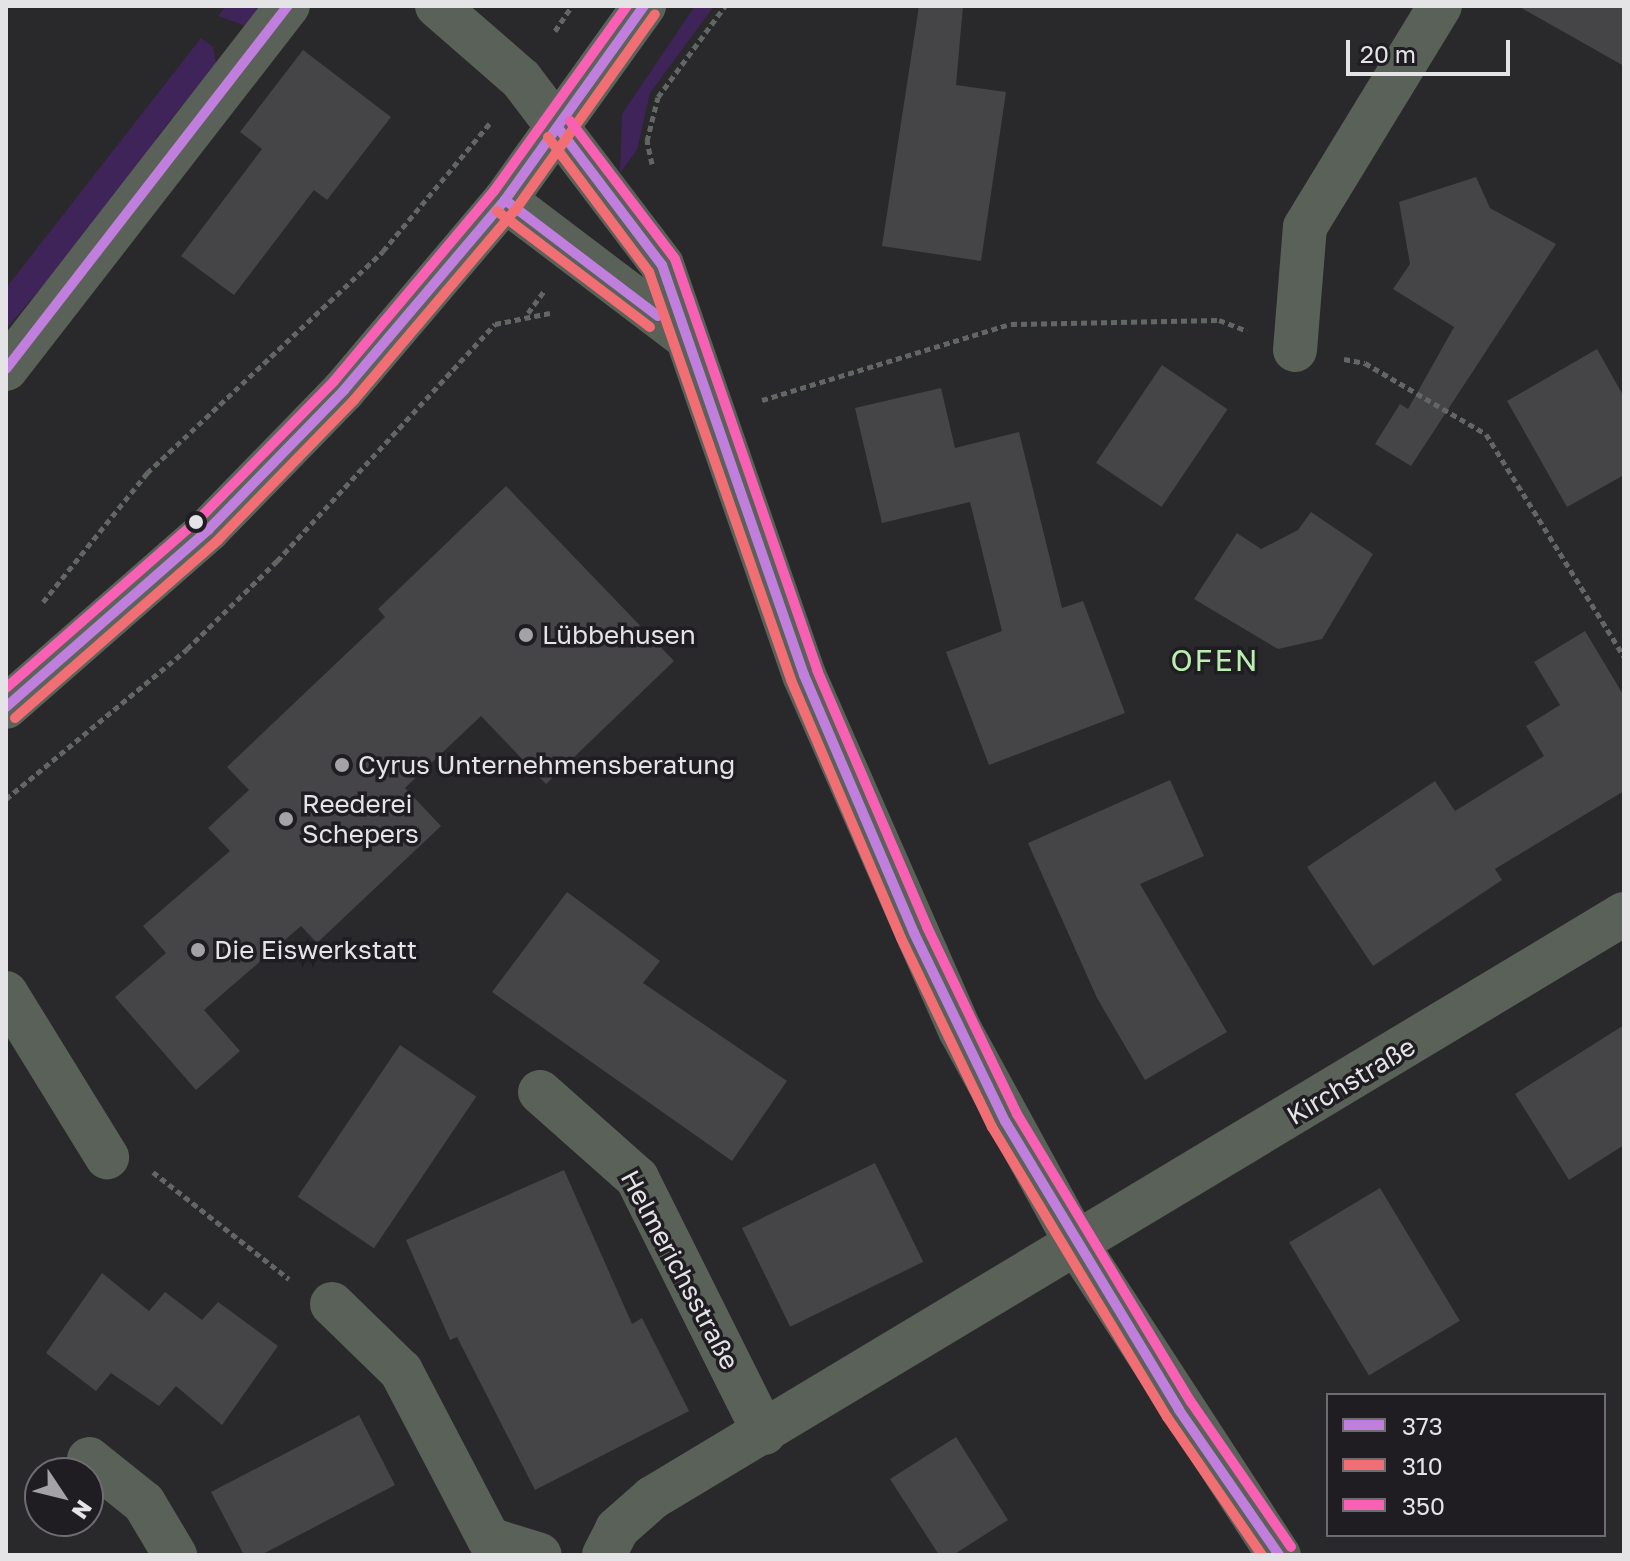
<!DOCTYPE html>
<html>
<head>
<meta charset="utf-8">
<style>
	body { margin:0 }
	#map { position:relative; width:1630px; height:1561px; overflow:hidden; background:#29282b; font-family:"Golos Text",sans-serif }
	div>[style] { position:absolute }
	.green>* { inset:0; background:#3f2459 }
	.building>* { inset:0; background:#454446; transform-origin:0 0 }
	.path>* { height:5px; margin-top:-2.5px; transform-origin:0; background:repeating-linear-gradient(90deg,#636763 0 6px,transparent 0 10px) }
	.street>* { height:44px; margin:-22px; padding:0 22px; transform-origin:22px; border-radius:22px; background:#596158 }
	.secondary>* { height:44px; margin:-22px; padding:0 22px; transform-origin:22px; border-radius:22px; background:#5b645a }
	.bus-1>* { height:10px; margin:-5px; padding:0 5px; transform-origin:5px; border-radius:5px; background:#c07fdc }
	.bus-2>* { height:10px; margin:-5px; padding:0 5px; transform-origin:5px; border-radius:5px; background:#f16e74 }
	.bus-3>* { height:10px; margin:-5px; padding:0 5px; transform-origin:5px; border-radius:5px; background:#f860b3 }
	.dots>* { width:22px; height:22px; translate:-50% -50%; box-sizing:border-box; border:4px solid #201d22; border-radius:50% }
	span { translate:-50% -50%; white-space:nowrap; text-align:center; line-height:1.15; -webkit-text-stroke:7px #201d22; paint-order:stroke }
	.poi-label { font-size:26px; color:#e4e3e6 }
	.left { translate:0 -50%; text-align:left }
	.street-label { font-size:26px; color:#e4e3e6 }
	.quarter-label { font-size:30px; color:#baefb1; letter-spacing:2px }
	.frame { position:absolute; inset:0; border:8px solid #e4e3e6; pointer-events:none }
	.legend { position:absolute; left:1326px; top:1393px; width:280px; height:144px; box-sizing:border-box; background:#201d22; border:2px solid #6e6c70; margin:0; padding:10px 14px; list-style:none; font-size:24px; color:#e4e3e6 }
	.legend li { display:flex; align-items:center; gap:16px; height:40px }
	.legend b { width:40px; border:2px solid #6e6c70 }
	.north { position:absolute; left:24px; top:1457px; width:80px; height:80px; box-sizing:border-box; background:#201d22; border:2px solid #6e6c70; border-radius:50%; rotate:125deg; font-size:22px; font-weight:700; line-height:32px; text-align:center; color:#e4e3e6 }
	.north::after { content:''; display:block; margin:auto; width:28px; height:36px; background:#a3a2a5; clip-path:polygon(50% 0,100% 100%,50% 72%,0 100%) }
	.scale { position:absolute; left:1346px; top:40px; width:164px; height:36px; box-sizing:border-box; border:4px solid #e4e3e6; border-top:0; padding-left:10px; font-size:24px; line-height:28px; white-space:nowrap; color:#e4e3e6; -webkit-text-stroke:6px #201d22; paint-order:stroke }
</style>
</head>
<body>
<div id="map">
	<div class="green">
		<i style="clip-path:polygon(226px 6px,262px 6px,246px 26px,218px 16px)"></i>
		<i style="clip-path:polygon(695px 6px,714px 6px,650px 93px,637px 150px,620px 173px,622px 114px)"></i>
		<i style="clip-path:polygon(201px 38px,213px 47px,216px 64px,156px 138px,160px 148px,6px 329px,6px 288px)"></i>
	</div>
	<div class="building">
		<i style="clip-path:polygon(919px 6px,963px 6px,956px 85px,1006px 92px,981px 261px,882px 246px)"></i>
		<i style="clip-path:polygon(1518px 6px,1624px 6px,1624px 66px)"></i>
		<i style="clip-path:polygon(303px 50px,391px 117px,327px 200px,314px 190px,234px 295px,181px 256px,262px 149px,240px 132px)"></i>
		<i style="clip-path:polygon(1476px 177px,1490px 208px,1556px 244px,1411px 466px,1375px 444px,1400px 404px,1408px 409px,1454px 327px,1393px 289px,1410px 264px,1399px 202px)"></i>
		<i style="clip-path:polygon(1597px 349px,1624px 397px,1624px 475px,1567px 507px,1507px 401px)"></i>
		<i style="left:1162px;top:365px;width:79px;height:118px;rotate:34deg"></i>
		<i style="clip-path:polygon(941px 388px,955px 448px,1019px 432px,1062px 608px,1083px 601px,1125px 713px,989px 765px,946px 652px,1002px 631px,970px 502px,882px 523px,855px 408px)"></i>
		<i style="clip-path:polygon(506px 486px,674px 661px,546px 784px,481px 716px,405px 788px,441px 826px,317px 943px,301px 926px,204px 1010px,240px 1051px,196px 1090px,115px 997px,166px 953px,143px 926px,230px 851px,208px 828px,249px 790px,227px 767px,385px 617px,378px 609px)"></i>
		<i style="clip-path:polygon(1311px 512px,1373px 554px,1322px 639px,1278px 649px,1194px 599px,1237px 533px,1261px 549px,1298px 530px)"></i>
		<i style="clip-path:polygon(1585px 631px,1624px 696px,1624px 791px,1495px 869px,1502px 880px,1373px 966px,1307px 867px,1435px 781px,1455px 811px,1544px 756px,1526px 726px,1560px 705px,1534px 662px)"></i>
		<i style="clip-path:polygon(1170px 780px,1204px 856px,1140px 884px,1227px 1032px,1145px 1080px,1097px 998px,1028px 843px)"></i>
		<i style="clip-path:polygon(567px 892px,660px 961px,643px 983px,787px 1081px,732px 1161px,492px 992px)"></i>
		<i style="clip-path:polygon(1624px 1025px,1624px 1145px,1569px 1180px,1515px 1094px)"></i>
		<i style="left:400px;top:1045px;width:92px;height:183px;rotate:34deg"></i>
		<i style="left:875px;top:1163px;width:110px;height:148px;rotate:64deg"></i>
		<i style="clip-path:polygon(564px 1170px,632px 1324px,642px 1318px,689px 1411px,535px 1490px,457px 1337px,450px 1340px,406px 1240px)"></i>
		<i style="left:1380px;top:1188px;width:155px;height:106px;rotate:59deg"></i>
		<i style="clip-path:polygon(102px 1273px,149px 1311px,165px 1292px,202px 1320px,218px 1302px,278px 1346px,222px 1425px,176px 1386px,159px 1406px,111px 1373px,96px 1391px,46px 1353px)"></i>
		<i style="clip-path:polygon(359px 1415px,395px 1485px,261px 1555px,244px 1555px,211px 1492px)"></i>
		<i style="clip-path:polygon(956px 1437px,1008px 1520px,953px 1555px,939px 1555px,890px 1479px)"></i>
	</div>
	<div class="path">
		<i style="left:555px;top:31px;width:30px;rotate:-56deg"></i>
		<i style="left:652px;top:164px;width:24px;rotate:-102deg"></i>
		<i style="left:647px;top:141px;width:45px;rotate:-76deg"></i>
		<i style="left:658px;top:97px;width:113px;rotate:-53.6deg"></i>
		<i style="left:528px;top:313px;width:27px;rotate:-54deg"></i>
		<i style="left:1344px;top:359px;width:21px;rotate:11deg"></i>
		<i style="left:1365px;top:363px;width:140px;rotate:30.4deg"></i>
		<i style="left:1486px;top:434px;width:262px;rotate:58.2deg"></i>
		<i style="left:762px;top:400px;width:260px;rotate:-17deg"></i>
		<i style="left:1011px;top:324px;width:208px;rotate:-1.1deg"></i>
		<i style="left:1219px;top:320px;width:30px;rotate:21deg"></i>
		<i style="left:43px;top:602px;width:166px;rotate:-51.1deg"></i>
		<i style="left:147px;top:473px;width:324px;rotate:-43.2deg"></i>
		<i style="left:383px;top:251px;width:168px;rotate:-50.1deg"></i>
		<i style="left:6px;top:799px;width:235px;rotate:-39.6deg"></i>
		<i style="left:187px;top:649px;width:126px;rotate:-44.4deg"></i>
		<i style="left:277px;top:561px;width:322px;rotate:-47.4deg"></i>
		<i style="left:495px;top:324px;width:56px;rotate:-11.3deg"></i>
		<i style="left:153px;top:1172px;width:173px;rotate:38.2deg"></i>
	</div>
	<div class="street">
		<i style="left:437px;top:6px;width:111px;rotate:41deg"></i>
		<i style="left:521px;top:79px;width:233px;rotate:52.8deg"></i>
		<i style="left:662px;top:265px;width:434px;rotate:70.9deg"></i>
		<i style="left:804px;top:675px;width:388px;rotate:66.3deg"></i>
		<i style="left:960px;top:1030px;width:246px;rotate:61.4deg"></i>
		<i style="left:1078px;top:1246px;width:369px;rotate:57deg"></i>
		<i style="left:505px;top:200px;width:228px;rotate:37.2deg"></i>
		<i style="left:1295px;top:350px;width:123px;rotate:-85.4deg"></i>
		<i style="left:1305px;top:227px;width:259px;rotate:-58.6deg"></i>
		<i style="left:6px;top:369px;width:460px;rotate:-52.2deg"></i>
		<i style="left:6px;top:993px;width:193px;rotate:58.4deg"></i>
		<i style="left:540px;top:1092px;width:130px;rotate:41.6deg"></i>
		<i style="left:637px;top:1178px;width:285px;rotate:63.5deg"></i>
		<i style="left:332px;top:1304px;width:96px;rotate:44.2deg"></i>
		<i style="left:401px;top:1371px;width:190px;rotate:62.4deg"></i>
		<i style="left:489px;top:1539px;width:53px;rotate:17.4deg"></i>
		<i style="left:89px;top:1459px;width:70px;rotate:38.7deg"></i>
		<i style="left:144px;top:1503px;width:61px;rotate:59.2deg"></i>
		<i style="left:604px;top:1555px;width:29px;rotate:-63deg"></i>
		<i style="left:617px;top:1529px;width:47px;rotate:-41.5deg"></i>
		<i style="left:652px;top:1498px;width:1134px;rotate:-31deg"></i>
	</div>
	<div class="secondary">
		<i style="left:6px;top:707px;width:269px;rotate:-41.2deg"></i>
		<i style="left:208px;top:530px;width:195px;rotate:-45.8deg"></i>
		<i style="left:344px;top:390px;width:249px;rotate:-49.7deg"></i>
		<i style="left:505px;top:200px;width:239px;rotate:-54.4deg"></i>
	</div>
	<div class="bus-1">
		<i style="left:559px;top:129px;width:171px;rotate:52.9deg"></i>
		<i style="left:662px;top:265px;width:434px;rotate:70.9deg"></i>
		<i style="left:804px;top:675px;width:280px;rotate:66.9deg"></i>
		<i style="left:914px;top:933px;width:209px;rotate:64.2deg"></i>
		<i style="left:1005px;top:1121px;width:337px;rotate:58.9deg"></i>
		<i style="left:1179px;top:1410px;width:176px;rotate:55.4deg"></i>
		<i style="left:505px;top:200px;width:192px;rotate:37.2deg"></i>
		<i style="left:6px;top:369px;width:460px;rotate:-52.2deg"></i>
		<i style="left:6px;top:707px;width:269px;rotate:-41.2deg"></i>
		<i style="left:208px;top:530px;width:195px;rotate:-45.8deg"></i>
		<i style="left:344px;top:390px;width:249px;rotate:-49.7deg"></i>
		<i style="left:505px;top:200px;width:239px;rotate:-54.4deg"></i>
	</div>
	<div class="bus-2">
		<i style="left:548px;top:137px;width:169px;rotate:53.2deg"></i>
		<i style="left:649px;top:272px;width:432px;rotate:70.8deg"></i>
		<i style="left:791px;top:680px;width:280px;rotate:66.9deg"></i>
		<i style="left:901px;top:938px;width:210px;rotate:64.3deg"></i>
		<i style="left:992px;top:1127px;width:339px;rotate:58.9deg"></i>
		<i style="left:1167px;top:1417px;width:168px;rotate:55.5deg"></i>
		<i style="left:497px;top:211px;width:192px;rotate:37.2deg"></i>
		<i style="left:15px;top:718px;width:269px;rotate:-41.2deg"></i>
		<i style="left:217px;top:541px;width:197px;rotate:-45.8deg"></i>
		<i style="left:354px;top:400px;width:250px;rotate:-49.7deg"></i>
		<i style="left:516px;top:209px;width:239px;rotate:-54.5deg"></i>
	</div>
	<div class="bus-3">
		<i style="left:570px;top:121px;width:173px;rotate:52.7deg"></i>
		<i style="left:675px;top:259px;width:435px;rotate:70.9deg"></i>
		<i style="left:817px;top:670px;width:280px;rotate:66.8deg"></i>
		<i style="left:927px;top:927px;width:208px;rotate:64.3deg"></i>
		<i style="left:1017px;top:1114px;width:336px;rotate:58.9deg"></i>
		<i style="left:1191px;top:1402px;width:176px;rotate:55.4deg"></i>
		<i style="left:6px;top:688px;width:255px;rotate:-41.2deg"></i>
		<i style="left:198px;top:520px;width:194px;rotate:-45.6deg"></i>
		<i style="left:334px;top:381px;width:248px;rotate:-49.9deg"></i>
		<i style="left:494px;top:191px;width:228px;rotate:-54.3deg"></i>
	</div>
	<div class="dots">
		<i style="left:196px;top:522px;background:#e4e3e6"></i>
		<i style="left:526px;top:635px;background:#a3a2a5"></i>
		<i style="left:342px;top:765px;background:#a3a2a5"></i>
		<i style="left:286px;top:819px;background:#a3a2a5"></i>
		<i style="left:198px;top:950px;background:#a3a2a5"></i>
	</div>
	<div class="poi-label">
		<span class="left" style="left:542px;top:635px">Lübbehusen</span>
		<span class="left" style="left:358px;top:765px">Cyrus Unternehmensberatung</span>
		<span class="left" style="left:302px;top:819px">Reederei<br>Schepers</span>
		<span class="left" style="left:214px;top:950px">Die Eiswerkstatt</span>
	</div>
	<div class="street-label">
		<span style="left:1351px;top:1081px;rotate:-31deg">Kirchstraße</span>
		<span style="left:680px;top:1270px;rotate:62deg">Helmerichsstraße</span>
	</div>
	<div class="quarter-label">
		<span style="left:1215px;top:660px">OFEN</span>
	</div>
	<div class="frame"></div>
	<ul class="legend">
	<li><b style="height:10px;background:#c07fdc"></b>373</li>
	<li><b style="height:10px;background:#f16e74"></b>310</li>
	<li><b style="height:10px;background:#f860b3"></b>350</li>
	</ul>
	<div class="north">N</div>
	<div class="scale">20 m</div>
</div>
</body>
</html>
